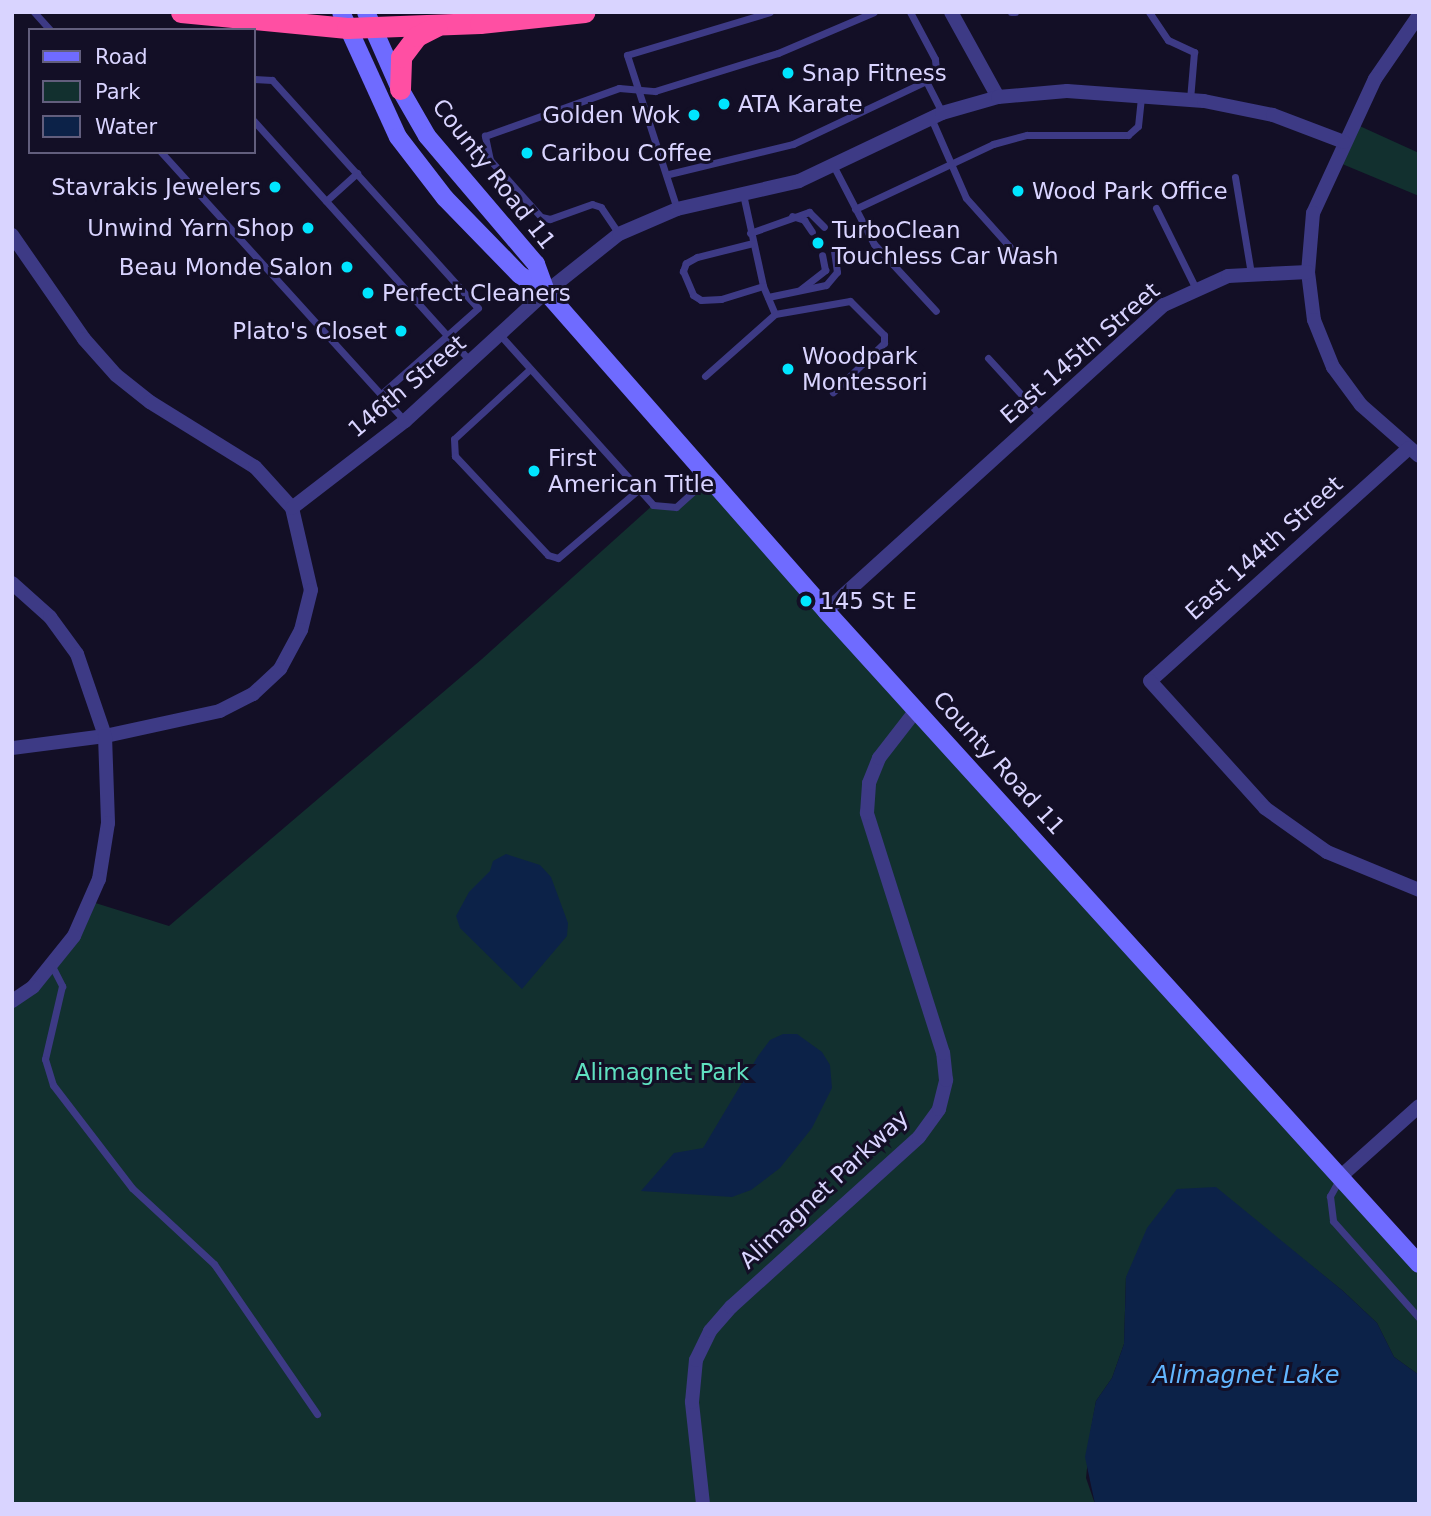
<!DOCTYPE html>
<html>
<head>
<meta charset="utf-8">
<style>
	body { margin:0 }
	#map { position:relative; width:1431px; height:1516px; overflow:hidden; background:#130f26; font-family:"DejaVu Sans",sans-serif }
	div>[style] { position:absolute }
	.green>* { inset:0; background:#12302f }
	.water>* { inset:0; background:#0c2248 }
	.lane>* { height:7px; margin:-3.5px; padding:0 3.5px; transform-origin:3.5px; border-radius:3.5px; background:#3d3a85 }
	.street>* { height:14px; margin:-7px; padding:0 7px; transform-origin:7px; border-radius:7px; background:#3d3a85 }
	.secondary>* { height:18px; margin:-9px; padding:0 9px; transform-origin:9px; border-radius:9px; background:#6f6bff }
	.highway>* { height:21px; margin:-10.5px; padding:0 10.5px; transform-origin:10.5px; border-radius:10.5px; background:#ff4fa3 }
	.dots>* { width:19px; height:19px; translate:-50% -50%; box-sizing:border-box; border:4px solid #130f26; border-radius:50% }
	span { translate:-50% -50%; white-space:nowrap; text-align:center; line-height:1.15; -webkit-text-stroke:6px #130f26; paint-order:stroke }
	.poi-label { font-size:23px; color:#d9d4ff }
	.left { translate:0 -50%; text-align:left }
	.right { translate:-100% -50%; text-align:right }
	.street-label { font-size:23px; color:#d9d4ff }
	.park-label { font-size:23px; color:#5fe0c0 }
	.water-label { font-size:24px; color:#62b6ff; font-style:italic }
	.frame { position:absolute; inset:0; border:14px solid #d9d4ff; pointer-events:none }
	.legend { position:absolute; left:28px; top:28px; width:228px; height:126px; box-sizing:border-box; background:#130f26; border:2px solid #625e7d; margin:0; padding:9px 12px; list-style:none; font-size:21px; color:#d9d4ff }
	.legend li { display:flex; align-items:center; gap:14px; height:35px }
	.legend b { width:35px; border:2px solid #625e7d }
</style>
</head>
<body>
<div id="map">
	<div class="green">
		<i style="clip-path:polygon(1353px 123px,1419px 153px,1419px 196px,1335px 161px)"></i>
		<i style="clip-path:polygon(708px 479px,1419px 1264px,1419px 1375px,1394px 1357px,1377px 1323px,1343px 1291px,1247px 1214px,1126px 1277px,1124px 1344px,1112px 1378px,1096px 1401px,1091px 1429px,1086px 1478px,1095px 1504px,12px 1504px,12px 1001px,33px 987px,89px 901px,169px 926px,482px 659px,653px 505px,676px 507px)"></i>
	</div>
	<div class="water">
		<i style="clip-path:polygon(506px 854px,540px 865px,551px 877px,568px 923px,567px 936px,522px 989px,460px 928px,456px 916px,469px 892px,490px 871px,493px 861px)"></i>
		<i style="clip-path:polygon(783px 1034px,797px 1034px,822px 1052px,830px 1065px,832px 1088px,812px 1128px,780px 1168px,751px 1190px,732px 1197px,641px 1191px,674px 1153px,703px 1148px,758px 1056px,770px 1040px)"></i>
		<i style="clip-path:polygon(1216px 1187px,1343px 1291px,1377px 1323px,1394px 1357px,1419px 1375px,1419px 1504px,1095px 1504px,1085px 1457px,1096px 1401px,1112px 1378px,1124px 1344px,1126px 1277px,1147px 1228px,1177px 1189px)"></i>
	</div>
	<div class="lane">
		<i style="left:34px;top:12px;width:24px;rotate:48deg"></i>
		<i style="left:1011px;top:12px;width:4px"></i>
		<i style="left:1149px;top:12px;width:34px;rotate:56deg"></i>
		<i style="left:1168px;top:40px;width:29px;rotate:25deg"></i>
		<i style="left:1194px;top:52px;width:48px;rotate:94.8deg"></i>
		<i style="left:254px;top:79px;width:18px;rotate:3deg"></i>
		<i style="left:272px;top:80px;width:307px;rotate:47.9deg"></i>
		<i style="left:478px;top:308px;width:130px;rotate:138.4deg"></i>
		<i style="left:926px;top:81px;width:36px;rotate:63deg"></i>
		<i style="left:931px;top:118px;width:87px;rotate:66.4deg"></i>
		<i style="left:966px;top:198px;width:66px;rotate:48.1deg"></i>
		<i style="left:254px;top:121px;width:324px;rotate:48deg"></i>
		<i style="left:161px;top:152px;width:363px;rotate:47.8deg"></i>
		<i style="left:833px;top:165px;width:89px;rotate:62.6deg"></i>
		<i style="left:874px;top:244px;width:91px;rotate:47.2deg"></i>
		<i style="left:669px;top:174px;width:128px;rotate:-13.6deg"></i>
		<i style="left:793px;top:144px;width:147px;rotate:-25.3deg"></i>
		<i style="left:926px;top:81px;width:16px;rotate:-50deg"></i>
		<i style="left:936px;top:69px;width:10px;rotate:-96deg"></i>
		<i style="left:935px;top:59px;width:53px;rotate:-118deg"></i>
		<i style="left:1235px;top:177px;width:98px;rotate:80.6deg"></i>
		<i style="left:743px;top:194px;width:94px;rotate:77.7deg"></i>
		<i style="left:763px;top:286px;width:30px;rotate:67deg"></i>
		<i style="left:775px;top:314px;width:76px;rotate:-9.8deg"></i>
		<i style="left:850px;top:301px;width:48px;rotate:45deg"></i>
		<i style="left:884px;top:335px;width:8px;rotate:90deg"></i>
		<i style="left:884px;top:343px;width:71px;rotate:136.1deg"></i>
		<i style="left:326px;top:201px;width:42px;rotate:-42.1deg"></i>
		<i style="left:1156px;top:208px;width:88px;rotate:63.7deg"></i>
		<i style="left:677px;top:209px;width:162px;rotate:-108deg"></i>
		<i style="left:627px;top:55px;width:149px;rotate:-16.7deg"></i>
		<i style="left:855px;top:209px;width:153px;rotate:-25.2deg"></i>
		<i style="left:993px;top:144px;width:35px;rotate:-15deg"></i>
		<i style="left:1027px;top:135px;width:101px"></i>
		<i style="left:1128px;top:135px;width:13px;rotate:-42deg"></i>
		<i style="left:1138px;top:126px;width:29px;rotate:-84deg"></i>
		<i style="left:792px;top:216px;width:13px;rotate:18deg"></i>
		<i style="left:804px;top:220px;width:14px;rotate:56deg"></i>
		<i style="left:750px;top:233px;width:63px;rotate:-19.6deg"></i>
		<i style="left:809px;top:212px;width:21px;rotate:45deg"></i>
		<i style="left:619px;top:234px;width:32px;rotate:-124deg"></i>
		<i style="left:601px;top:207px;width:9px;rotate:-162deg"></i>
		<i style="left:592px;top:204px;width:45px;rotate:160.3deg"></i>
		<i style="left:550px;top:219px;width:9px;rotate:-167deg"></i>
		<i style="left:541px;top:217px;width:76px;rotate:-131.8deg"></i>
		<i style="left:490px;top:160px;width:25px;rotate:-102deg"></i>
		<i style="left:485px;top:136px;width:142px;rotate:-19.7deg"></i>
		<i style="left:619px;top:88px;width:36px;rotate:5deg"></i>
		<i style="left:655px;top:91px;width:129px;rotate:-17.2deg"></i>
		<i style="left:778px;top:53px;width:104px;rotate:-23.1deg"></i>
		<i style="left:753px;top:243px;width:58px;rotate:166deg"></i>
		<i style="left:697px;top:257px;width:13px;rotate:151deg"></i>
		<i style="left:686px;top:263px;width:9px;rotate:111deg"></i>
		<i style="left:683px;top:271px;width:26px;rotate:67deg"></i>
		<i style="left:693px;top:295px;width:9px;rotate:32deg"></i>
		<i style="left:701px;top:300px;width:20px;rotate:-3deg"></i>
		<i style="left:721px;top:299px;width:44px;rotate:-17.2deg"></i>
		<i style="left:801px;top:289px;width:31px;rotate:-38deg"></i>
		<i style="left:825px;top:270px;width:15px;rotate:-101deg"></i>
		<i style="left:768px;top:297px;width:59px;rotate:-11.7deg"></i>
		<i style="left:826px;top:285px;width:17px;rotate:-50deg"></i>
		<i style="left:837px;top:272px;width:21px;rotate:-98deg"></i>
		<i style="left:501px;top:336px;width:227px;rotate:48deg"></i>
		<i style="left:653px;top:505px;width:23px;rotate:5deg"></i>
		<i style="left:676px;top:507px;width:42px;rotate:-42.1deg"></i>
		<i style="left:988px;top:358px;width:79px;rotate:47.6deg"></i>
		<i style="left:530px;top:369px;width:103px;rotate:137.4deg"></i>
		<i style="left:454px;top:439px;width:17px;rotate:87deg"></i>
		<i style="left:455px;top:456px;width:136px;rotate:46.8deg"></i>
		<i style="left:548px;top:555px;width:10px;rotate:17deg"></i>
		<i style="left:558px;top:558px;width:106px;rotate:-40.4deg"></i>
		<i style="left:705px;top:376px;width:94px;rotate:-41.5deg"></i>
		<i style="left:51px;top:964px;width:25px;rotate:63deg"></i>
		<i style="left:62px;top:986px;width:75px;rotate:103.1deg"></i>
		<i style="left:45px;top:1059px;width:27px;rotate:73deg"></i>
		<i style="left:53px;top:1085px;width:130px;rotate:52.5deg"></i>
		<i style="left:132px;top:1188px;width:112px;rotate:42.8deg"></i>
		<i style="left:214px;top:1264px;width:182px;rotate:55.5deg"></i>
		<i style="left:1340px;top:1178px;width:21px;rotate:119deg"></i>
		<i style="left:1330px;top:1196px;width:25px;rotate:83deg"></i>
		<i style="left:1333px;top:1221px;width:130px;rotate:48.4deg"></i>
	</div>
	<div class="street">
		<i style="left:951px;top:12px;width:97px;rotate:61.1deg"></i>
		<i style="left:1419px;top:15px;width:78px;rotate:124.5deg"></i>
		<i style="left:1375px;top:79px;width:148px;rotate:114.8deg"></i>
		<i style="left:1313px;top:213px;width:59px;rotate:94.8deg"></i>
		<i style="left:1308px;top:272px;width:48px;rotate:82.9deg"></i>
		<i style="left:1314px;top:320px;width:51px;rotate:68deg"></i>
		<i style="left:1333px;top:367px;width:47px;rotate:53.6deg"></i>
		<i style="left:1361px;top:405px;width:77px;rotate:41.3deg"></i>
		<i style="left:12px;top:235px;width:126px;rotate:55.3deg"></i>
		<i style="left:84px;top:339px;width:48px;rotate:48.4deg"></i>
		<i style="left:116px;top:375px;width:43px;rotate:38.5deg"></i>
		<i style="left:150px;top:402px;width:123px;rotate:31.8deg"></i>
		<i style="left:255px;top:467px;width:55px;rotate:47.9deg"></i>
		<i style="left:292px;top:508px;width:84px;rotate:77deg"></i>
		<i style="left:311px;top:590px;width:41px;rotate:104deg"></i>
		<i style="left:301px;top:630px;width:44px;rotate:118.3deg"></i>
		<i style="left:280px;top:669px;width:37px;rotate:137deg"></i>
		<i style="left:253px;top:694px;width:37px;rotate:153deg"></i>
		<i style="left:220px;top:711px;width:118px;rotate:167.7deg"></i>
		<i style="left:105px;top:736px;width:94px;rotate:172.6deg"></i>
		<i style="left:1409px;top:448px;width:348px;rotate:138deg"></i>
		<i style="left:1150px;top:681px;width:171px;rotate:47.8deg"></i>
		<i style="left:1265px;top:808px;width:76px;rotate:35.4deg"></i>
		<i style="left:1327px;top:852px;width:100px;rotate:22.4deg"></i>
		<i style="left:292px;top:508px;width:143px;rotate:-37.6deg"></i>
		<i style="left:405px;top:421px;width:191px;rotate:-42.5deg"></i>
		<i style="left:546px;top:292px;width:93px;rotate:-38.5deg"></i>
		<i style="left:619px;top:234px;width:63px;rotate:-23.3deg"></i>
		<i style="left:677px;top:209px;width:125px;rotate:-12.9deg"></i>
		<i style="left:799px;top:181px;width:158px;rotate:-25.4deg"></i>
		<i style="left:942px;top:113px;width:58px;rotate:-15.9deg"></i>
		<i style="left:998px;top:97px;width:69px;rotate:-5deg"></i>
		<i style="left:1067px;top:91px;width:137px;rotate:4.2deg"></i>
		<i style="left:1204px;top:101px;width:70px;rotate:11.5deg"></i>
		<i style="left:1273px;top:115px;width:76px;rotate:20.8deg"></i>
		<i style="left:12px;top:583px;width:51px;rotate:41.8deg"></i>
		<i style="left:50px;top:617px;width:46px;rotate:53.9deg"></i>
		<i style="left:77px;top:654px;width:87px;rotate:71.1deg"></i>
		<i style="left:105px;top:736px;width:87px;rotate:88deg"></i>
		<i style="left:108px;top:823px;width:57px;rotate:99.1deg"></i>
		<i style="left:99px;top:879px;width:62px;rotate:113.7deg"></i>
		<i style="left:74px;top:936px;width:65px;rotate:128.8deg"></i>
		<i style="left:33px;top:987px;width:25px;rotate:146deg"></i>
		<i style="left:826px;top:611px;width:456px;rotate:-42.2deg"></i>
		<i style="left:1164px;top:305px;width:70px;rotate:-24.4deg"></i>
		<i style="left:1228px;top:276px;width:80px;rotate:-2.9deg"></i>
		<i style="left:1340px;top:1177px;width:106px;rotate:-41.9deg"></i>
		<i style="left:703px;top:1504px;width:103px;rotate:-96.2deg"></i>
		<i style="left:692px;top:1402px;width:42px;rotate:-84.6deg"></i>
		<i style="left:696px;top:1360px;width:32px;rotate:-64deg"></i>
		<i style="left:710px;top:1331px;width:32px;rotate:-49deg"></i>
		<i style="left:731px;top:1307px;width:253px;rotate:-42.1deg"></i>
		<i style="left:919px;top:1137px;width:34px;rotate:-54deg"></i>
		<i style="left:939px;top:1109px;width:30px;rotate:-76deg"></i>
		<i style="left:946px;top:1080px;width:27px;rotate:-96deg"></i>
		<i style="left:943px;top:1053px;width:252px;rotate:-107.6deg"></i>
		<i style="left:867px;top:813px;width:30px;rotate:-86deg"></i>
		<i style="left:869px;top:783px;width:27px;rotate:-68deg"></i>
		<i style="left:879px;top:758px;width:62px;rotate:-52.2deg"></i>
	</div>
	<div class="secondary">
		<i style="left:341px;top:12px;width:137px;rotate:65.5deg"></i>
		<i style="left:398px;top:137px;width:77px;rotate:52.4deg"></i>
		<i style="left:445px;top:198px;width:107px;rotate:45.8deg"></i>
		<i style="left:520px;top:275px;width:31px;rotate:33deg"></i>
		<i style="left:546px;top:292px;width:424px;rotate:48.7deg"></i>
		<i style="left:826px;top:611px;width:882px;rotate:47.76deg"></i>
		<i style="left:366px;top:12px;width:84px;rotate:66.2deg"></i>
		<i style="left:400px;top:89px;width:54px;rotate:60.1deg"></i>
		<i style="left:427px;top:136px;width:168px;rotate:49.6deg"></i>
		<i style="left:536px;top:264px;width:30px;rotate:70deg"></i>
	</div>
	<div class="highway">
		<i style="left:181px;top:12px;width:167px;rotate:5.5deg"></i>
		<i style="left:347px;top:28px;width:133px;rotate:-2.2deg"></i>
		<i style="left:480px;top:23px;width:105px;rotate:-6deg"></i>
		<i style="left:400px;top:89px;width:32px;rotate:-88deg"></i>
		<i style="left:401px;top:57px;width:26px;rotate:-53deg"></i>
		<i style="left:417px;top:36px;width:22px;rotate:-27deg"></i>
	</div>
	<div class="dots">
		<i style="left:788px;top:73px;background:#00e5ff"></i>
		<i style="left:724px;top:104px;background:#00e5ff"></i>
		<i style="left:694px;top:115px;background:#00e5ff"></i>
		<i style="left:527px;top:153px;background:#00e5ff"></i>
		<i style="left:275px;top:187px;background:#00e5ff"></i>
		<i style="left:1018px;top:191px;background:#00e5ff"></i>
		<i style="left:308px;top:228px;background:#00e5ff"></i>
		<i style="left:818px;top:243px;background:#00e5ff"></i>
		<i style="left:347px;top:267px;background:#00e5ff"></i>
		<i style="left:368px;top:293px;background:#00e5ff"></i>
		<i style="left:401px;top:331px;background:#00e5ff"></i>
		<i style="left:788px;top:369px;background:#00e5ff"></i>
		<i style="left:534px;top:471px;background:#00e5ff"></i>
		<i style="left:806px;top:601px;background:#00e5ff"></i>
	</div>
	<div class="poi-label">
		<span class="left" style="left:802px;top:73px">Snap Fitness</span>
		<span class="left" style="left:738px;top:104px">ATA Karate</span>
		<span class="right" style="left:680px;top:115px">Golden Wok</span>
		<span class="left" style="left:541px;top:153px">Caribou Coffee</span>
		<span class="right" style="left:261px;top:187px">Stavrakis Jewelers</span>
		<span class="left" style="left:1032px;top:191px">Wood Park Office</span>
		<span class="right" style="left:294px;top:228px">Unwind Yarn Shop</span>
		<span class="left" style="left:832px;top:243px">TurboClean<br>Touchless Car Wash</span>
		<span class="right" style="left:333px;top:267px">Beau Monde Salon</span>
		<span class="left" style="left:382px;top:293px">Perfect Cleaners</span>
		<span class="right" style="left:387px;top:331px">Plato's Closet</span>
		<span class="left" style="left:802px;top:369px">Woodpark<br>Montessori</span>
		<span class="left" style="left:548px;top:471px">First<br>American Title</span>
		<span class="left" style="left:820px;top:601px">145 St E</span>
	</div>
	<div class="street-label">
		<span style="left:494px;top:174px;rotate:52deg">County Road 11</span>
		<span style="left:1080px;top:353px;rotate:-41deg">East 145th Street</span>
		<span style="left:407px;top:386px;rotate:-40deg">146th Street</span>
		<span style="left:1264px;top:548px;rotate:-42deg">East 144th Street</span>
		<span style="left:999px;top:763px;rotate:48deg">County Road 11</span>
		<span style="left:824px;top:1189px;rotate:-43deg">Alimagnet Parkway</span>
	</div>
	<div class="park-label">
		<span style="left:662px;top:1072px">Alimagnet Park</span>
	</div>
	<div class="water-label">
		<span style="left:1246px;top:1376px">Alimagnet Lake</span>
	</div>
	<div class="frame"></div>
	<ul class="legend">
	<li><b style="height:9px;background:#6f6bff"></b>Road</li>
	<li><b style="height:19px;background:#12302f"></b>Park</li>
	<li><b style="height:19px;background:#0c2248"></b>Water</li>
	</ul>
</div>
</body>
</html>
